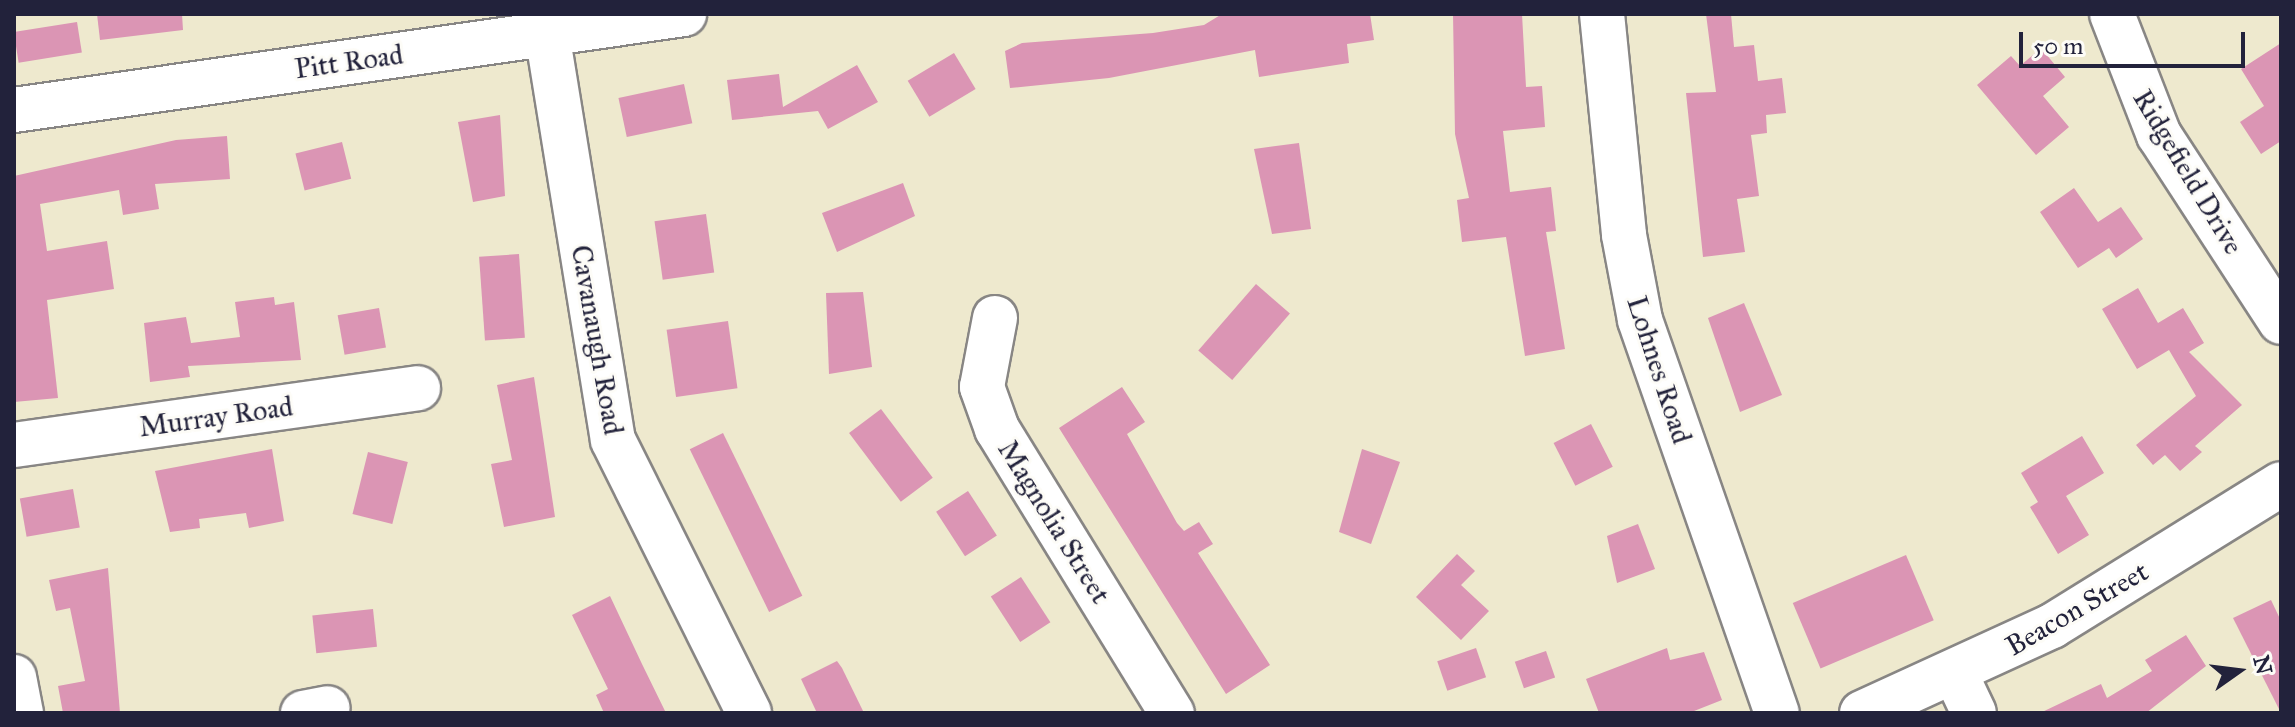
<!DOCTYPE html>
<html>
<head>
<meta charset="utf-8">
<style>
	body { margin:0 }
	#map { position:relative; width:2295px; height:727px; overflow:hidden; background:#eee9ce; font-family:"IM FELL Great Primer",serif }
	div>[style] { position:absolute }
	.building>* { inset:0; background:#db95b4; transform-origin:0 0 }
	.roads { filter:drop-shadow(2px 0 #888684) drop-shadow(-2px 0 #888684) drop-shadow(0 2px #888684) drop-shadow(0 -2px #888684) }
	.minor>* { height:44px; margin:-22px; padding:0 22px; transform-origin:22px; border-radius:22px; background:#fff }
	span { translate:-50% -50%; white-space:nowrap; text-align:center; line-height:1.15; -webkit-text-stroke:6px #fdfcf7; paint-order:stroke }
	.street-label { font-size:28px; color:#22223b }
	.frame { position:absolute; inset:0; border:16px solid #22223b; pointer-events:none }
	.north { position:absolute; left:2199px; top:631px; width:80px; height:80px; -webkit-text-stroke:6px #fdfcf7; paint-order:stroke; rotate:76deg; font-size:22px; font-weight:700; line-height:32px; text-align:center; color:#22223b }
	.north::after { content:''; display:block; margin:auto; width:28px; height:36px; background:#22223b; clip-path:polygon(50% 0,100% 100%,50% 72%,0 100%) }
	.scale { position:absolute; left:2019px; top:32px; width:226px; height:36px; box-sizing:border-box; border:4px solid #22223b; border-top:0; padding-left:10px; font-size:24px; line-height:28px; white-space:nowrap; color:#22223b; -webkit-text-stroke:6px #fdfcf7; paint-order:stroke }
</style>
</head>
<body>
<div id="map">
	<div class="building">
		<i style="clip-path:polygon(97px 14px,182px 14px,183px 30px,100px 40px)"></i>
		<i style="clip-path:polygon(1222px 14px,1370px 14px,1374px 40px,1347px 44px,1349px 63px,1259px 77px,1255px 50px,1109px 78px,1010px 88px,1005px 51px,1022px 43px,1153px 33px,1204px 25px)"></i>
		<i style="clip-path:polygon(1453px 14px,1522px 14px,1526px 87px,1542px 86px,1545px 127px,1503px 131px,1510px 192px,1551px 187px,1556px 231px,1546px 232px,1565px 349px,1525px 356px,1506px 237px,1462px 242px,1457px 200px,1469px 198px,1455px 134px)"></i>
		<i style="clip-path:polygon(1706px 14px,1731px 14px,1734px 47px,1754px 45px,1758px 81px,1782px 78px,1786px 113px,1766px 115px,1767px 133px,1751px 135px,1759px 196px,1737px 199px,1745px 252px,1703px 257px,1686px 93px,1716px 92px)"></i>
		<i style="left:77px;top:22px;width:31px;height:64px;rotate:81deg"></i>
		<i style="clip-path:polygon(2281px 43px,2281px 141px,2261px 154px,2240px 122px,2264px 106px,2241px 69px)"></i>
		<i style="clip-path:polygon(2041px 48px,2065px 77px,2043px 96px,2069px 127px,2036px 155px,1977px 85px,2011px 56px,2020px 66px)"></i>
		<i style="left:954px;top:53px;width:42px;height:54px;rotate:59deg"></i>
		<i style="clip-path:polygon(857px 65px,878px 102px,828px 129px,818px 111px,732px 120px,727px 80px,779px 74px,783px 107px)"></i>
		<i style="left:684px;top:84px;width:40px;height:67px;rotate:78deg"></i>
		<i style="clip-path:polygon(500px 115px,505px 196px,473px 202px,458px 122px)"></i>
		<i style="clip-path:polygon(227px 136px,230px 179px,155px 184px,159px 209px,123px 215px,119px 190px,40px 204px,47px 251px,107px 241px,114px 289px,47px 300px,58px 398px,14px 402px,14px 176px,176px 140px)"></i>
		<i style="left:342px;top:142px;width:38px;height:48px;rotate:76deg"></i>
		<i style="clip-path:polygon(1299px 143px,1311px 229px,1272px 234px,1254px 149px)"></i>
		<i style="clip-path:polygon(903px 183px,915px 216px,837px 252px,822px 213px)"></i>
		<i style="clip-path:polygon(2074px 188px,2098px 222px,2121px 207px,2143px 239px,2116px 258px,2109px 248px,2078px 268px,2040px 212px)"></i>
		<i style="left:706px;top:214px;width:59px;height:52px;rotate:82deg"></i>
		<i style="left:519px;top:254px;width:84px;height:40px;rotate:86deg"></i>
		<i style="left:1256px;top:284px;width:45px;height:88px;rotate:41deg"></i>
		<i style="clip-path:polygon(2138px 288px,2158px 323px,2183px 308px,2204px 343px,2189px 352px,2242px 405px,2195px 446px,2202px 452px,2180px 471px,2165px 455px,2153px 465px,2136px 445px,2196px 396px,2169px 350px,2137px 369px,2102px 309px)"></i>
		<i style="clip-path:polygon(863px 292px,872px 367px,829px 374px,826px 293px)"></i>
		<i style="clip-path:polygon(274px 297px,275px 305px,294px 302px,301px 360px,188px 366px,190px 377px,150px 382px,144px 323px,186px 317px,191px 343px,240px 337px,235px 302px)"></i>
		<i style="clip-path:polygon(1744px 303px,1782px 395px,1740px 412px,1708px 318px)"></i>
		<i style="left:379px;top:308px;width:40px;height:42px;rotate:80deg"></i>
		<i style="left:728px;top:321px;width:68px;height:62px;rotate:82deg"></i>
		<i style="clip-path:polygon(534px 377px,555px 517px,504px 527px,491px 464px,512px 460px,497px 385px)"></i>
		<i style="clip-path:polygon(1122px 387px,1145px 422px,1127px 434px,1177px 523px,1184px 531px,1199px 522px,1213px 544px,1198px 553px,1270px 665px,1226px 694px,1059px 428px)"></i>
		<i style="left:881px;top:409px;width:86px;height:40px;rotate:53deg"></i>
		<i style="left:1591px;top:424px;width:48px;height:42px;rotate:63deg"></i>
		<i style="left:723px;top:433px;width:181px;height:37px;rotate:64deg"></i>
		<i style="clip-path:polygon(2082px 436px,2104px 473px,2066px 496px,2089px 535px,2058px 554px,2030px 507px,2038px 502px,2021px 473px)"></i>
		<i style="clip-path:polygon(272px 449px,284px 521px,249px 528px,246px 513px,199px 519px,200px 528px,170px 532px,155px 471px)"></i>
		<i style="clip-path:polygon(1362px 449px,1400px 462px,1371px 544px,1339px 532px)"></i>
		<i style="left:368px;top:452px;width:41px;height:64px;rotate:14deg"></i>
		<i style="left:73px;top:489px;width:39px;height:54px;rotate:80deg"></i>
		<i style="left:968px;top:491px;width:53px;height:38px;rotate:57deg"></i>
		<i style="clip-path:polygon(1638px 524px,1655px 569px,1617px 583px,1607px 536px)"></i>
		<i style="clip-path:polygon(1457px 554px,1475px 571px,1461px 585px,1489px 611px,1461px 640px,1416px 597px)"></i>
		<i style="left:1906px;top:555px;width:71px;height:123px;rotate:67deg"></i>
		<i style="clip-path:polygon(108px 568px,120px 713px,63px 713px,58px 686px,85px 681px,70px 608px,56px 611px,49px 580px)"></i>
		<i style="left:1021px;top:577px;width:54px;height:36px;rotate:57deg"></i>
		<i style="clip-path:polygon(610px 596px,642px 664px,666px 713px,604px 713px,596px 695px,608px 689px,572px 615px)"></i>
		<i style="clip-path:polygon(2271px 600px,2281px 621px,2281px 713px,2233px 618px)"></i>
		<i style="left:373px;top:609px;width:38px;height:61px;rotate:84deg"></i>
		<i style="clip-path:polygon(2186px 635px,2206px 666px,2146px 713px,2040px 713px,2101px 684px,2107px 698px,2152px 671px,2145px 660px)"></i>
		<i style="left:1476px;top:648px;width:31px;height:41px;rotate:71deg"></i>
		<i style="clip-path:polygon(1667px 648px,1670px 660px,1704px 652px,1722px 700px,1689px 713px,1599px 713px,1586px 679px)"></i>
		<i style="left:1546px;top:651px;width:28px;height:33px;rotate:71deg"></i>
		<i style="clip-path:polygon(837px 661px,842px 668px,864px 713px,817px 713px,801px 679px)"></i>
	</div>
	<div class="roads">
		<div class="minor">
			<i style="left:1602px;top:14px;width:222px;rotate:84.3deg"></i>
			<i style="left:1624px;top:235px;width:86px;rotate:79.3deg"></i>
			<i style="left:1640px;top:320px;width:416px;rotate:70.8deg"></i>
			<i style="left:2112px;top:14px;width:130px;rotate:68.8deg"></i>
			<i style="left:2159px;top:135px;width:223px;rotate:56.9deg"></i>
			<i style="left:547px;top:33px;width:412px;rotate:80.8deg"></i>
			<i style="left:613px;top:440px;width:305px;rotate:63.5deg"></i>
			<i style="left:14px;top:110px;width:677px;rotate:-8.15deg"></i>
			<i style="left:995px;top:318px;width:70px;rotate:100.7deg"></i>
			<i style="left:982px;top:387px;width:45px;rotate:70.3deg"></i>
			<i style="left:997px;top:429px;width:334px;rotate:58.4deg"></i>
			<i style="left:14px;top:445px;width:408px;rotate:-8deg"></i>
			<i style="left:1955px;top:673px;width:44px;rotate:64.6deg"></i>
			<i style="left:14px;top:677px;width:37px;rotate:79deg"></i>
			<i style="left:303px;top:713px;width:25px;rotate:-11deg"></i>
			<i style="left:1862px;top:713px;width:209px;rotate:-24.6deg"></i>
			<i style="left:2052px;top:626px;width:269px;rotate:-31.8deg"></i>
		</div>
	</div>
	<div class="street-label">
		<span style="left:349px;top:62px;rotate:-8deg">Pitt Road</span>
		<span style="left:2188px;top:172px;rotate:59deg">Ridgefield Drive</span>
		<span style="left:597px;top:340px;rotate:80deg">Cavanaugh Road</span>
		<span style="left:1659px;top:370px;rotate:72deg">Lohnes Road</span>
		<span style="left:216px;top:417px;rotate:-8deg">Murray Road</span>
		<span style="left:1054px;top:522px;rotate:58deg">Magnolia Street</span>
		<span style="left:2077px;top:609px;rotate:-30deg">Beacon Street</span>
	</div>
	<div class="frame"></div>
	<div class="north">N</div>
	<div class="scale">50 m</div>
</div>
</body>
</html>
